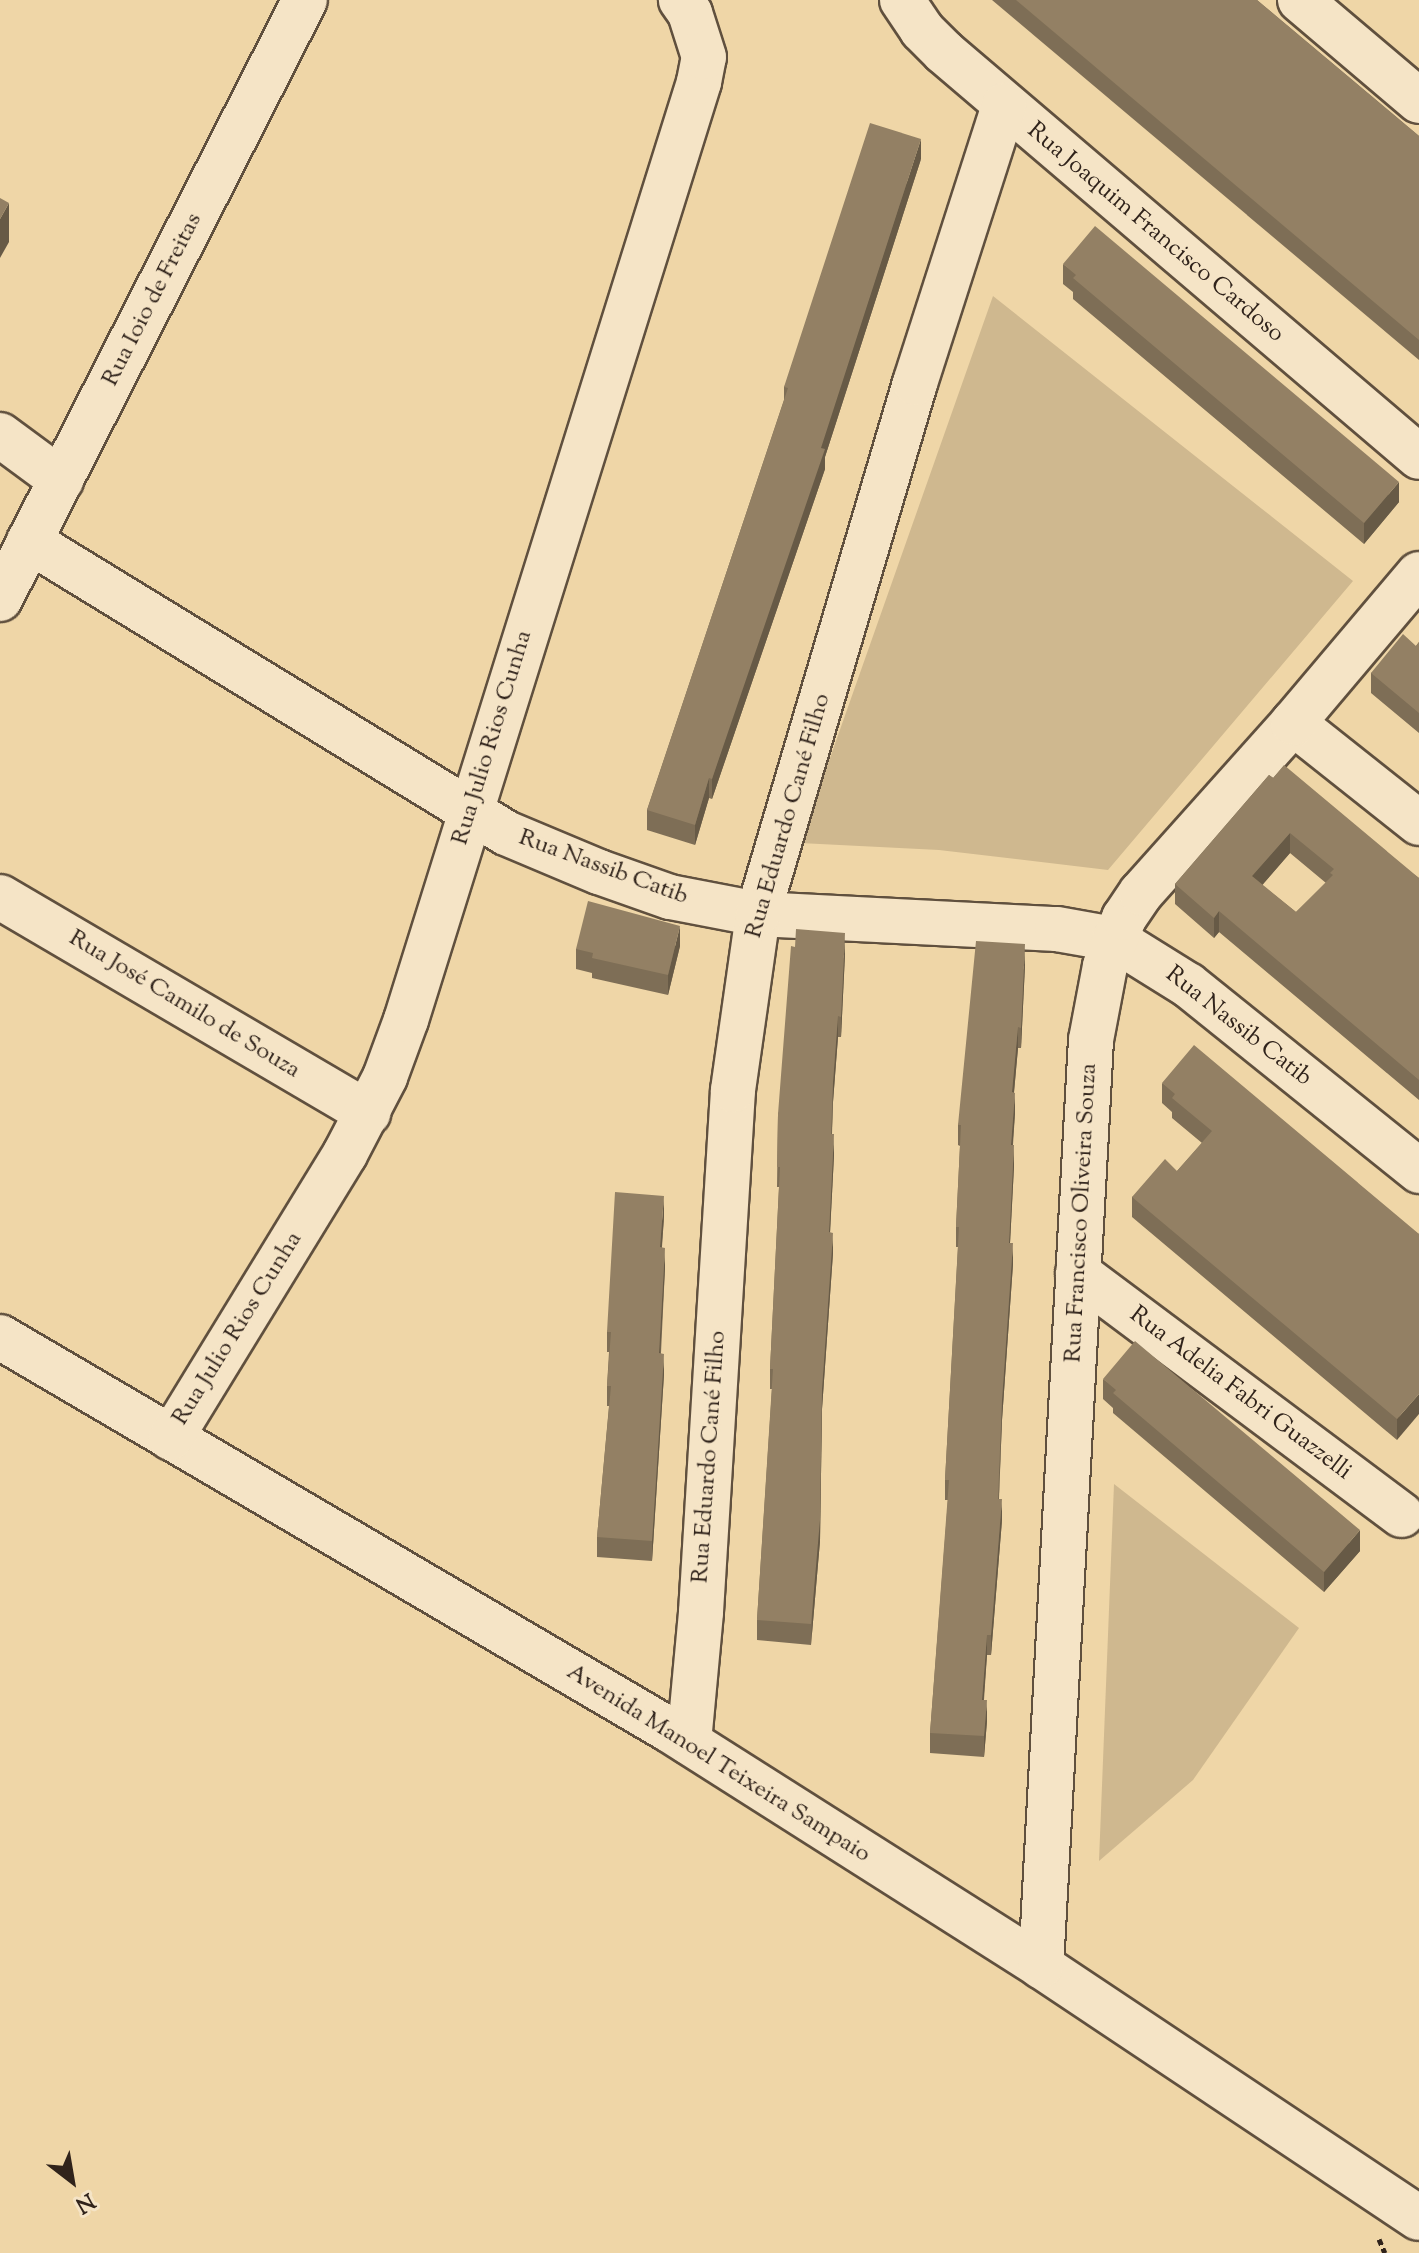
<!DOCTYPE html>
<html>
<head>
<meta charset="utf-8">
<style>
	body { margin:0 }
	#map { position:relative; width:1419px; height:2253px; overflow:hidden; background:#efd6a7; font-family:"Sorts Mill Goudy",serif }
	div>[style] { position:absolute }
	.green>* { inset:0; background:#cfb88f }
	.path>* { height:5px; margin-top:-2.5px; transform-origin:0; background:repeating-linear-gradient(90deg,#30231b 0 6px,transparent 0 10px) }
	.roads { filter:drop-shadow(2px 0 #60503e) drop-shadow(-2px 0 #60503e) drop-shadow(0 2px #60503e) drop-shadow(0 -2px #60503e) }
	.minor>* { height:44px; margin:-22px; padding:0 22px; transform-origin:22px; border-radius:22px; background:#f5e4c6 }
	.wall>* { inset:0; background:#7e6e56 }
	.shaded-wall>* { inset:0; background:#675a46 }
	.building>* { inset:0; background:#938064 }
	span { translate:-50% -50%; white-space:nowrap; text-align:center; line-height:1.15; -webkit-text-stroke:6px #f5e4c6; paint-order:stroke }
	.street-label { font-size:24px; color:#30231b }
	.north { position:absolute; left:32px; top:2141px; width:80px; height:80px; -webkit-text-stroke:6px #f5e4c6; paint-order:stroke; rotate:149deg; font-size:22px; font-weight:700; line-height:32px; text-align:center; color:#30231b }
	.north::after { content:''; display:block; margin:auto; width:28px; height:36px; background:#30231b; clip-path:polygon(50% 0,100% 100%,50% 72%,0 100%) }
</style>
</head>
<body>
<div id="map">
	<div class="green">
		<i style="clip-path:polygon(993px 296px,1353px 581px,1108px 870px,939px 850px,800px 843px)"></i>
		<i style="clip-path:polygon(1114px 1484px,1299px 1628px,1193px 1780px,1099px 1861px)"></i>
	</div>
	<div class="path">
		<i style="left:1379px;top:2239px;width:15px;rotate:67deg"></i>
	</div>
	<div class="roads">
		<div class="minor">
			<i style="left:902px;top:0;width:36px;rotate:56deg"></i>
			<i style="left:922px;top:30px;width:31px;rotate:45deg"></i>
			<i style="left:944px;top:52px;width:624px;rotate:40.45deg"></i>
			<i style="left:1300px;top:0;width:156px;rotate:40.3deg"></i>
			<i style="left:0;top:435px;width:76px;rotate:36.4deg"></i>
			<i style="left:29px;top:541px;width:559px;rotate:31.47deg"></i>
			<i style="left:506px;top:833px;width:101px;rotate:22.8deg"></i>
			<i style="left:599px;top:872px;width:75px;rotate:19.4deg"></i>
			<i style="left:670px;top:897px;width:90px;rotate:10.9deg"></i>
			<i style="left:758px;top:914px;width:299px;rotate:2.9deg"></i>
			<i style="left:1057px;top:929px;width:58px;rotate:10deg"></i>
			<i style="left:1114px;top:939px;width:87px;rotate:31.9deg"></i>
			<i style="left:1188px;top:985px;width:297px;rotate:38.8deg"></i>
			<i style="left:0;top:599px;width:672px;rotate:-63.02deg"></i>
			<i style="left:1293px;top:723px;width:161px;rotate:38.4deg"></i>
			<i style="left:0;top:897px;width:427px;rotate:30.4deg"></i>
			<i style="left:1078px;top:1273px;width:404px;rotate:36.8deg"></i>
			<i style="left:0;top:1337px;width:775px;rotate:30.41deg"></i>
			<i style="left:668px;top:1729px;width:442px;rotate:32.4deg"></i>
			<i style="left:1041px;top:1966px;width:454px;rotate:33.7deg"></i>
			<i style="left:171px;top:1438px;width:333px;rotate:-58.5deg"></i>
			<i style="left:345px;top:1154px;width:87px;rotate:-62.5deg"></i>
			<i style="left:385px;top:1077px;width:61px;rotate:-69.8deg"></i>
			<i style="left:406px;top:1020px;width:983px;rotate:-72.65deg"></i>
			<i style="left:699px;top:82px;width:25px;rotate:-79deg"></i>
			<i style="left:704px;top:57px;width:46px;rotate:-107.7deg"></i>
			<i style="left:690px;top:13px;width:16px;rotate:-125deg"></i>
			<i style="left:689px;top:1742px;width:131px;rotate:-84.7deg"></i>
			<i style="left:701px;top:1612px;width:523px;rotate:-86.49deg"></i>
			<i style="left:733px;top:1090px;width:178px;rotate:-81.9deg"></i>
			<i style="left:758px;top:914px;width:554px;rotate:-73.53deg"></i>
			<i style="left:915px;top:383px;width:292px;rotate:-72.2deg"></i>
			<i style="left:1041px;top:1966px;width:927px;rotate:-86.91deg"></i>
			<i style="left:1091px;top:1040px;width:75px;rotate:-79.3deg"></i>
			<i style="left:1105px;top:966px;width:52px;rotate:-68.4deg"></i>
			<i style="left:1124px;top:918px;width:30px;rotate:-56deg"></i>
			<i style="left:1141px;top:893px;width:228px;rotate:-48.2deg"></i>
			<i style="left:1293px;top:723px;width:195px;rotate:-49.8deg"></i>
		</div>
	</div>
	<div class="wall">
		<i style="clip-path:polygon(992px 0,1257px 0,1419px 136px,1419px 360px)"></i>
		<i style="clip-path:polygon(921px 159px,825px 457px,825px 469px,813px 504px,712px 799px,709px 798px,695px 845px,647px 830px,647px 810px,784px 400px,784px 387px)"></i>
		<i style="clip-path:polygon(1063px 264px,1399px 502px,1364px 544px,1073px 299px,1073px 292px,1063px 284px)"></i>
		<i style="clip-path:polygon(1419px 642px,1419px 733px,1371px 693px,1371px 673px,1416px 646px)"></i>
		<i style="clip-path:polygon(evenodd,1269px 775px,1419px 878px,1419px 1100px,1219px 932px,1214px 938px,1175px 904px,1175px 884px,1269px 775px,1290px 853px,1326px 883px,1296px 912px,1262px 885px,1290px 853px)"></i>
		<i style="clip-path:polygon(680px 946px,668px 995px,592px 978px,592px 973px,576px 969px,576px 949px)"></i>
		<i style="clip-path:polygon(845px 954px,841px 1037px,838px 1037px,833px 1102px,832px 1134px,834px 1155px,830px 1232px,833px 1253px,822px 1409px,820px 1541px,811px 1645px,757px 1640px,757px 1620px,772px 1389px,770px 1389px,770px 1369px,779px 1187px,777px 1187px,778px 1114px)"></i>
		<i style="clip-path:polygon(1025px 965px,1021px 1048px,1018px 1048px,1014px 1093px,1015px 1113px,1013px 1145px,1014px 1166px,1010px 1243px,1013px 1264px,1002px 1420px,999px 1499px,1002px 1520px,991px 1655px,987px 1655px,984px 1700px,987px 1721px,984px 1757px,930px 1753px,930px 1733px,948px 1500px,945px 1500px,945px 1480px,958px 1247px,956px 1247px,956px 1227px,960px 1146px,958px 1145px,958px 1125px)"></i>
		<i style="clip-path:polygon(1162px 1083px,1419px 1234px,1397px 1440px,1132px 1217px,1132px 1197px,1177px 1171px,1202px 1143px,1172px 1118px,1172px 1112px,1162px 1103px)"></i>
		<i style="clip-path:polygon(664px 1217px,662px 1247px,665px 1268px,661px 1353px,664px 1374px,652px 1561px,597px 1557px,597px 1537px,609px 1406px,607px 1406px,607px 1386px,609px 1352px,607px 1352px,607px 1332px)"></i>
		<i style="clip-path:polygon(1103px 1379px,1360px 1551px,1324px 1592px,1113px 1413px,1113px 1408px,1103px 1399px)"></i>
	</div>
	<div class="shaded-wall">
		<i style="clip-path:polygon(921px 139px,921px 159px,825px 457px,825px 469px,712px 799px,712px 779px)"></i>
		<i style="clip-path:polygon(9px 203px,9px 242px,0 258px,0 219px)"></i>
		<i style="clip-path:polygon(1399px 482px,1399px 502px,1364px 544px,1364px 523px)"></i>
		<i style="clip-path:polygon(709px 778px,709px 798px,695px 845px,695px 825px)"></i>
		<i style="clip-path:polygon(1290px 833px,1290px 853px,1252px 897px,1252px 876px)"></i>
		<i style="clip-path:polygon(1219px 911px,1219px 932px,1214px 938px,1214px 918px)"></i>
		<i style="clip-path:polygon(680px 926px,680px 946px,668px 995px,668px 975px)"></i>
		<i style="clip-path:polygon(845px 933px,845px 954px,841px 1037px,841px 1017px)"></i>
		<i style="clip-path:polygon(1025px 944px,1025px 965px,1021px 1048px,1021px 1028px)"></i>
		<i style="clip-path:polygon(838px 1016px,838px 1037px,833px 1102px,831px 1154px,833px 1082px)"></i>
		<i style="clip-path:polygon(1018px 1027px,1018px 1048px,1012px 1113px,1012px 1092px)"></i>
		<i style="clip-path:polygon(1015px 1093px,1015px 1113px,1011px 1165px,1011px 1145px)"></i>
		<i style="clip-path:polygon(834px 1134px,834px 1155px,829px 1253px,829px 1232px)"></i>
		<i style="clip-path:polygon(1014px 1145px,1014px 1166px,1009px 1263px,1009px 1243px)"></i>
		<i style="clip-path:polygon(664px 1196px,664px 1217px,660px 1268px,660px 1247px)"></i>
		<i style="clip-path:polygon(833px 1233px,833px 1253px,822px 1409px,820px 1541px,811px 1645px,822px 1389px)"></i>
		<i style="clip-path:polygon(1013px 1243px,1013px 1264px,1002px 1420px,998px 1519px,1002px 1400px)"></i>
		<i style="clip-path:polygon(665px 1248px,665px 1268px,659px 1374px,659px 1353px)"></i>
		<i style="clip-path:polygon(664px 1354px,664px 1374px,652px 1561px,652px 1541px)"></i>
		<i style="clip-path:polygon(1419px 1394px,1419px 1414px,1397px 1440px,1397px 1419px)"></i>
		<i style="clip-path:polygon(1002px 1499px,1002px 1520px,991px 1655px,991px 1635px)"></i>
		<i style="clip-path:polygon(1360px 1530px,1360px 1551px,1324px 1592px,1324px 1572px)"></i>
		<i style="clip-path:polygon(987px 1635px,987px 1655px,982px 1720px,982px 1700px)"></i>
		<i style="clip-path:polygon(987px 1700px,987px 1721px,984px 1757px,984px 1736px)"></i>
	</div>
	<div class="building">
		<i style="clip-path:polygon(1016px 0,1257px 0,1419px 136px,1419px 340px)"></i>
		<i style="clip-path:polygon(870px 123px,921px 139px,821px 448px,825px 449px,813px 484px,712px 779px,709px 778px,695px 825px,647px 810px,788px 388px,784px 387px)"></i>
		<i style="clip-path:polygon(0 198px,9px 203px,0 219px)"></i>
		<i style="clip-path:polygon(1095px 226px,1399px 482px,1364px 523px,1073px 278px,1076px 275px,1063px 264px)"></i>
		<i style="clip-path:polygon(1403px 634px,1416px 646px,1419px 642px,1419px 713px,1371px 673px)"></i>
		<i style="clip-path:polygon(evenodd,1284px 765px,1419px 878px,1419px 1080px,1219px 911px,1214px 918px,1175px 884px,1269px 775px,1273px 778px,1284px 765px,1290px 833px,1334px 869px,1330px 873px,1333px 875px,1296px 912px,1252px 876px,1290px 833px)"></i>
		<i style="clip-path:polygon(588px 901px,680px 926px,668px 975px,592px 958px,593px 953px,576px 949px)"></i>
		<i style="clip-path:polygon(796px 929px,845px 933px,841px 1017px,838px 1016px,833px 1082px,831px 1134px,834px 1134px,829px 1232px,833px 1233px,822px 1389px,820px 1520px,811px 1624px,757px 1620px,773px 1369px,770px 1369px,780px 1167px,777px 1167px,778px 1114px,791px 946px,795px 947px)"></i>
		<i style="clip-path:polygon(976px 941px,1025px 944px,1021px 1028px,1018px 1027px,1012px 1092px,1015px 1093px,1011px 1145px,1014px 1145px,1009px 1243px,1013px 1243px,1002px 1400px,998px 1499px,1002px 1499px,991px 1635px,987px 1635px,982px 1700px,987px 1700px,984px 1736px,930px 1733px,949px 1480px,945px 1480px,959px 1227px,956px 1227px,961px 1125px,958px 1125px)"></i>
		<i style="clip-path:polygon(1194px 1045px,1419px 1234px,1419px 1394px,1397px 1419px,1132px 1197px,1165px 1159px,1177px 1171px,1212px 1131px,1172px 1098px,1175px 1094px,1162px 1083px)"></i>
		<i style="clip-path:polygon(615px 1192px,664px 1196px,660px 1247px,665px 1248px,659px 1353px,664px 1354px,652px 1541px,597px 1537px,611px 1386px,607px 1386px,611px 1332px,607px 1332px)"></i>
		<i style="clip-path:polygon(1135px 1341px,1360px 1530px,1324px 1572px,1113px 1393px,1116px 1390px,1103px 1379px)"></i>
	</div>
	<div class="street-label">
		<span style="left:1155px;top:233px;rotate:40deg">Rua Joaquim Francisco Cardoso</span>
		<span style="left:153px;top:300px;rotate:-63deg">Rua Ioio de Freitas</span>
		<span style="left:493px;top:738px;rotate:-73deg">Rua Julio Rios Cunha</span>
		<span style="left:789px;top:816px;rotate:-74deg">Rua Eduardo Cané Filho</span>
		<span style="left:603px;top:868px;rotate:20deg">Rua Nassib Catib</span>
		<span style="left:184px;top:1005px;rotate:31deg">Rua José Camilo de Souza</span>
		<span style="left:1238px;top:1027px;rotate:38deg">Rua Nassib Catib</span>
		<span style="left:1082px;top:1213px;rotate:-87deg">Rua Francisco Oliveira Souza</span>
		<span style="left:238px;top:1329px;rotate:-58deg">Rua Julio Rios Cunha</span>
		<span style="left:1240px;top:1394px;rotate:37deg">Rua Adelia Fabri Guazzelli</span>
		<span style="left:710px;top:1457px;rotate:-86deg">Rua Eduardo Cané Filho</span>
		<span style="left:718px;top:1764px;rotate:32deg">Avenida Manoel Teixeira Sampaio</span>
	</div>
	<div class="north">N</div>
</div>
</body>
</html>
